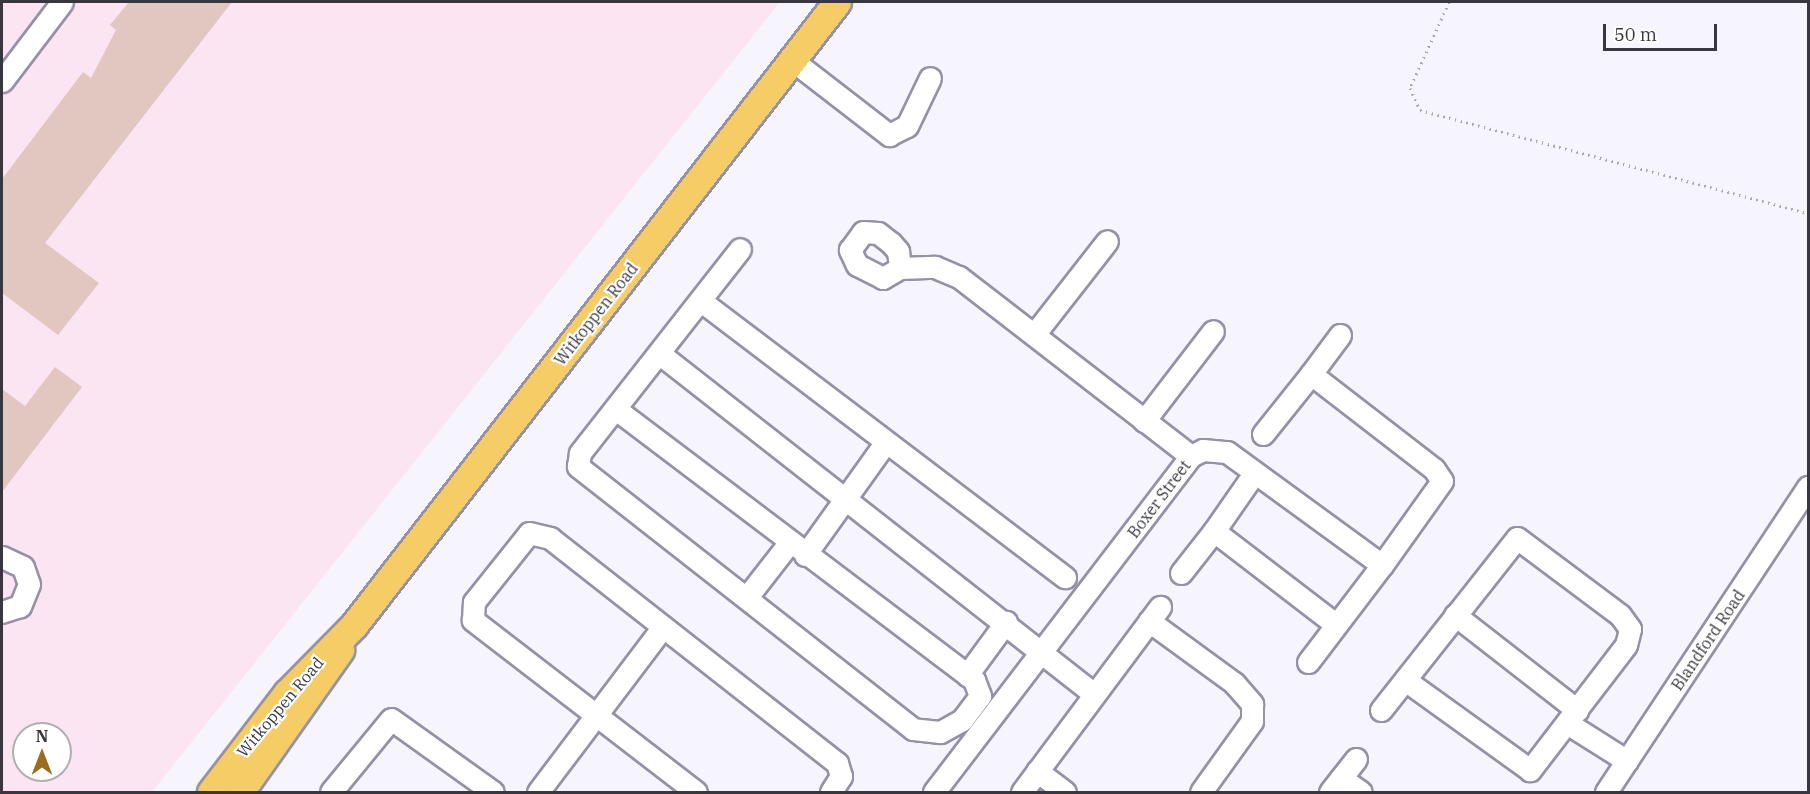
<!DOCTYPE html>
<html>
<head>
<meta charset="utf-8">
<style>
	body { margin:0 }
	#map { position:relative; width:1810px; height:794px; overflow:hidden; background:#f6f5fe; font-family:"IBM Plex Serif",serif }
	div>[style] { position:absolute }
	.industrial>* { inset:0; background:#fbe5f2 }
	.building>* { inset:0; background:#e2c7c1 }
	.path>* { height:3px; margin-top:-1.5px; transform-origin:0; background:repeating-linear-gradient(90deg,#a9a8b1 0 1.5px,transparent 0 6px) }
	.roads { filter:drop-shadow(2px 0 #9591a6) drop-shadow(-2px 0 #9591a6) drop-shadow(0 2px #9591a6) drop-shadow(0 -2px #9591a6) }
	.minor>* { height:21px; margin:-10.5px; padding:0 10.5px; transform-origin:10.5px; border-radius:10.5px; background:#fff }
	.major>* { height:27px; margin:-13.5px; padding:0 13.5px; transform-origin:13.5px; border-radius:13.5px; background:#f5cc66 }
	span { translate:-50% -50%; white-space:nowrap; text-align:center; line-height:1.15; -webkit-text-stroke:4.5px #fff; paint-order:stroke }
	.street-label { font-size:16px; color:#383740 }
	.frame { position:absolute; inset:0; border:3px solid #383740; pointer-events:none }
	.north { position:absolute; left:12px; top:722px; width:60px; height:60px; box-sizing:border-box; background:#fff; border:2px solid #afafb3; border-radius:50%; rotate:0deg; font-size:16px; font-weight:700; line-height:24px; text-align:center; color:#383740 }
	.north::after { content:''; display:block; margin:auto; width:21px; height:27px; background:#9b6c1e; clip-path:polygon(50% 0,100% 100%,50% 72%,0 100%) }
	.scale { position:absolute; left:1603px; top:24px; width:114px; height:27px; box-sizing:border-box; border:3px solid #383740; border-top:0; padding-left:8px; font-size:18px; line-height:21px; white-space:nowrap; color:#383740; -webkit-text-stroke:4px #fff; paint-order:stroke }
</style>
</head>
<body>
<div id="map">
	<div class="industrial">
		<i style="clip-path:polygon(evenodd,2px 2px,780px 2px,152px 792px,2px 792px,2px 2px,24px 734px,60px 734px,60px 770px,24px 770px,24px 734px)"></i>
	</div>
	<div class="building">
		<i style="clip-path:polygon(129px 2px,232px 2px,45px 243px,99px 283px,58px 335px,2px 293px,2px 179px,83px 72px,91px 78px,116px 30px,110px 25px)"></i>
		<i style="clip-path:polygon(55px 367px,82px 387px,2px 492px,2px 389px,25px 406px)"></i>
	</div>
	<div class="path">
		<i style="left:1449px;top:2px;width:94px;rotate:114.4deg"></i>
		<i style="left:1410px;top:88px;width:24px;rotate:66deg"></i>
		<i style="left:1420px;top:110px;width:401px;rotate:14.9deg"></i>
	</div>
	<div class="roads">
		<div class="minor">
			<i style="left:792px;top:60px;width:123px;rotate:37.7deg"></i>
			<i style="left:889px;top:135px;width:20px;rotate:-27deg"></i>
			<i style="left:907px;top:126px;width:53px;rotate:-64.4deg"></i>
			<i style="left:2px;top:81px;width:99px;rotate:-52.8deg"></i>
			<i style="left:863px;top:232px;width:15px;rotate:4deg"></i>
			<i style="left:878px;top:233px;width:16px;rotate:38deg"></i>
			<i style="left:891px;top:243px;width:11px;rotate:49deg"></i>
			<i style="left:898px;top:251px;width:17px;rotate:83deg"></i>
			<i style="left:900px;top:268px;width:20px;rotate:150deg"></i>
			<i style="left:883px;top:278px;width:29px;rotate:-153deg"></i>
			<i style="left:857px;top:265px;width:17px;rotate:-115deg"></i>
			<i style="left:850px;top:250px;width:22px;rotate:-54deg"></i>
			<i style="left:900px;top:268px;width:35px;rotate:-2deg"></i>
			<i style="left:935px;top:267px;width:26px;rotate:23deg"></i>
			<i style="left:959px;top:277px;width:293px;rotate:37.7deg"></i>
			<i style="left:701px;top:301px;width:457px;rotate:37.2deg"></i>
			<i style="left:1036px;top:332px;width:115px;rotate:-52deg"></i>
			<i style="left:1340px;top:335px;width:49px;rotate:126.6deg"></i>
			<i style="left:1311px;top:374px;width:155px;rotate:37.7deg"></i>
			<i style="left:1434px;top:469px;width:14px;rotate:56deg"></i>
			<i style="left:1442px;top:481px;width:103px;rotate:125.5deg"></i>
			<i style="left:660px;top:354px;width:551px;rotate:38.08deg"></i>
			<i style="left:617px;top:410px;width:448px;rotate:37.1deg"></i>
			<i style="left:974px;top:680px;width:17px;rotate:69deg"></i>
			<i style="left:980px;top:696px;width:30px;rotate:127deg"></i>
			<i style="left:962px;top:720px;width:25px;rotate:151deg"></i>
			<i style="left:940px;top:732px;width:27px;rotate:-174deg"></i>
			<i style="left:913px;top:729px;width:426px;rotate:-141.9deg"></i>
			<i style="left:578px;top:466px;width:13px;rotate:-81deg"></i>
			<i style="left:580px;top:453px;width:259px;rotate:-51.9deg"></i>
			<i style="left:1144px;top:421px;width:113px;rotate:-52.5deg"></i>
			<i style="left:1263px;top:434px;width:77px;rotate:-51.3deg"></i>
			<i style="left:1214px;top:531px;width:60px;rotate:-55.2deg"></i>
			<i style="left:805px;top:555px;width:139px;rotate:-54.4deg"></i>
			<i style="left:2px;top:557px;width:23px;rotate:25deg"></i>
			<i style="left:23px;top:567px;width:18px;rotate:71deg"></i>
			<i style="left:29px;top:584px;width:24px;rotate:112deg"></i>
			<i style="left:20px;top:606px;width:19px;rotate:162deg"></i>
			<i style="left:1181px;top:573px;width:53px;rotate:-51.8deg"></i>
			<i style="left:1214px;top:531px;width:153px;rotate:37.5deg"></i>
			<i style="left:747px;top:597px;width:68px;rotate:-52.1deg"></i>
			<i style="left:1455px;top:615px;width:155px;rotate:37.9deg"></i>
			<i style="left:1149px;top:621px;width:105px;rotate:36.1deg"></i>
			<i style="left:1234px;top:683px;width:28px;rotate:49deg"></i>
			<i style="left:1252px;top:704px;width:17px;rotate:90deg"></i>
			<i style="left:1252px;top:721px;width:87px;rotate:125.7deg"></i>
			<i style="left:967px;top:675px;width:66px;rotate:-53.7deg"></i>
			<i style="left:1381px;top:710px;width:219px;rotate:-51.7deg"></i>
			<i style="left:1517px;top:538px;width:129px;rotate:36.8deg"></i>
			<i style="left:1620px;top:615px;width:17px;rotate:54deg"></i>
			<i style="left:1630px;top:629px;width:16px;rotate:104deg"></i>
			<i style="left:1626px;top:645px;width:158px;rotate:127.5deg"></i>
			<i style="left:1530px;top:770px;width:154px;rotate:-144.2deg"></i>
			<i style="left:1567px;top:723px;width:71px;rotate:32.3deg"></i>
			<i style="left:1037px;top:771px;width:35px;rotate:37deg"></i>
			<i style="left:1341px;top:778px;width:24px;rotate:35deg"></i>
			<i style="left:331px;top:792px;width:94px;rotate:-50.6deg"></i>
			<i style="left:391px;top:719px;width:125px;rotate:35.6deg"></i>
			<i style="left:538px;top:792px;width:207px;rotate:-52.9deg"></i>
			<i style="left:696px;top:792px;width:282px;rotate:-142.4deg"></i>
			<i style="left:473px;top:620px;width:18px;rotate:-87deg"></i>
			<i style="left:474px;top:602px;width:88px;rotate:-51.4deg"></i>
			<i style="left:529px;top:533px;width:22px;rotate:13deg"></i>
			<i style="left:550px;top:538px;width:365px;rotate:38.1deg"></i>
			<i style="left:837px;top:763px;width:14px;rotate:73deg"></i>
			<i style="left:841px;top:776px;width:19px;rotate:122deg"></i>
			<i style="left:934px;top:792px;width:423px;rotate:-52.6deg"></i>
			<i style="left:1191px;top:456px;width:13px;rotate:-27deg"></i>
			<i style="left:1203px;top:450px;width:24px;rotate:5deg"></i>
			<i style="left:1227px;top:452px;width:192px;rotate:36.1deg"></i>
			<i style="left:1382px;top:565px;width:122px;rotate:127.3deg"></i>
			<i style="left:1022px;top:792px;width:231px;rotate:-53.3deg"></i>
			<i style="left:1330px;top:792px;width:42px;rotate:-51.8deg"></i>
			<i style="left:1606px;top:792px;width:366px;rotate:-56.5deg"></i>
		</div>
		<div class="major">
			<i style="left:211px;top:792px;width:125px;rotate:-52.5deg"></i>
			<i style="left:287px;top:693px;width:95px;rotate:-45.4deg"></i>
			<i style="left:354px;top:625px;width:788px;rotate:-52.21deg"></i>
			<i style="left:240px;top:792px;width:174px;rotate:-54.8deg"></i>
		</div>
	</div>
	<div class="street-label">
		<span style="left:596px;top:314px;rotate:-52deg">Witkoppen Road</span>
		<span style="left:1159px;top:499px;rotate:-53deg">Boxer Street</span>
		<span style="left:1708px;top:640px;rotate:-56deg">Blandford Road</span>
		<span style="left:280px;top:707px;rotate:-50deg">Witkoppen Road</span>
	</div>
	<div class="frame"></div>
	<div class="north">N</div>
	<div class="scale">50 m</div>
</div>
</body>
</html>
